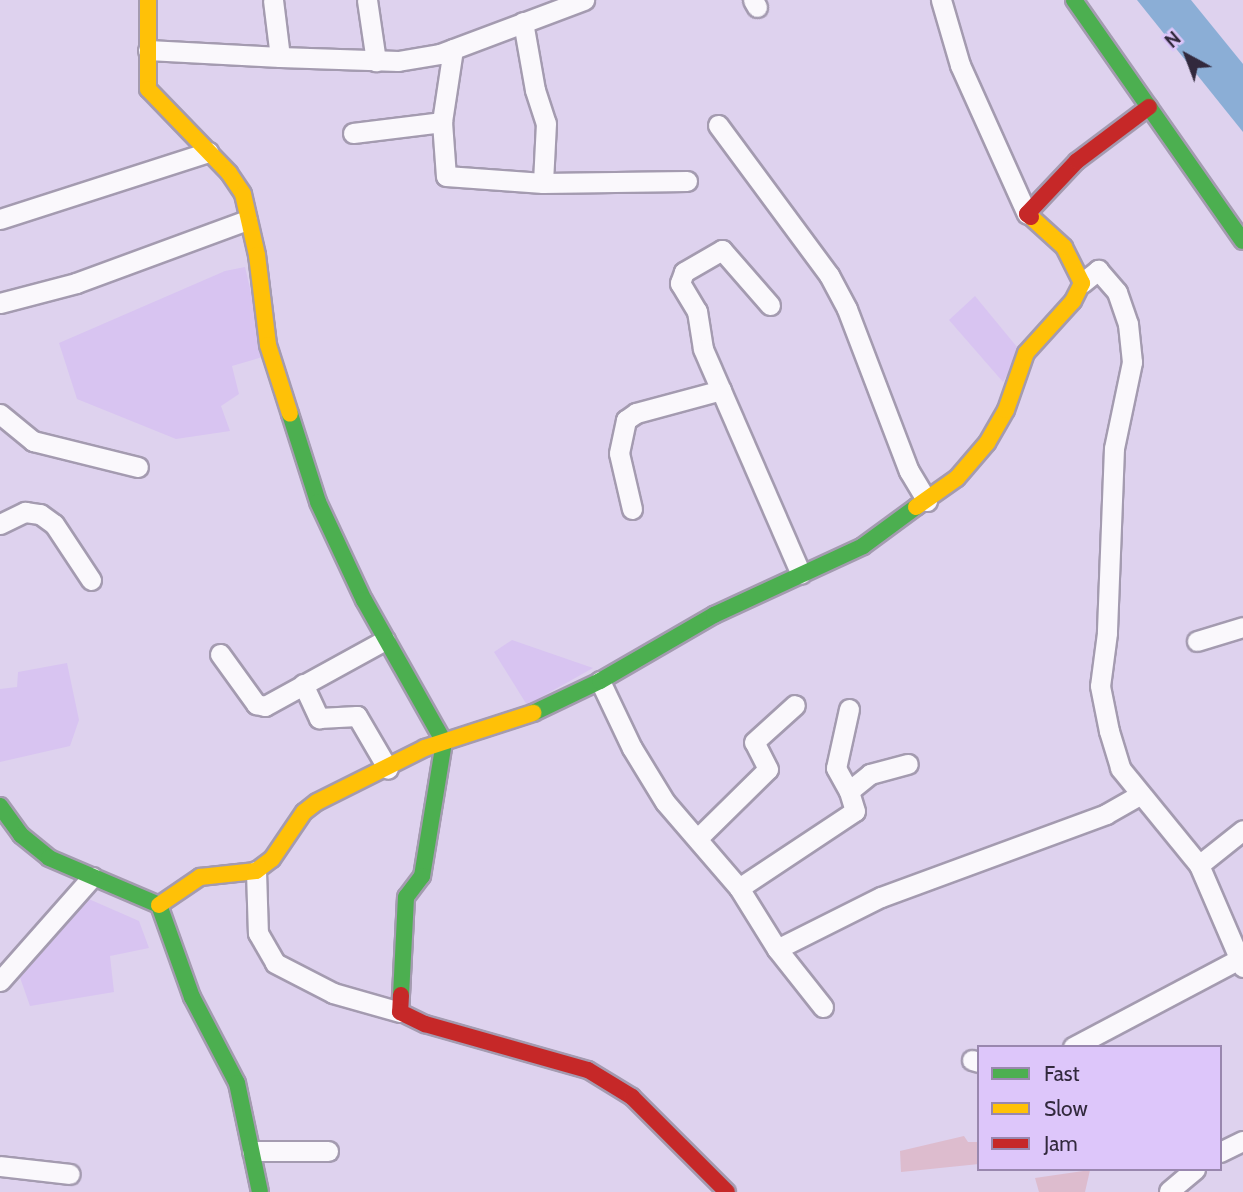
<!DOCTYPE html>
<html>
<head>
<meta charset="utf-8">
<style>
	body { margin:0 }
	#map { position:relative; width:1243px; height:1192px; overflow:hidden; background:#ded2ee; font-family:Cabin,sans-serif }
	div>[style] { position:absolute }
	.built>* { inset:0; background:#d8c4f1 }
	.green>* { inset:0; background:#ddbcce }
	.water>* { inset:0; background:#8baed6 }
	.roads { filter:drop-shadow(2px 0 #a49bb0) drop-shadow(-2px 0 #a49bb0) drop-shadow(0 2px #a49bb0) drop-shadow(0 -2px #a49bb0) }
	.street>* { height:19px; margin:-9.5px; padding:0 9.5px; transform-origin:9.5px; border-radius:9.5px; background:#faf8fc }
	.fast>* { height:16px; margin:-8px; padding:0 8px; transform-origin:8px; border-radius:8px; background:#4caf50 }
	.slow>* { height:16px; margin:-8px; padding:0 8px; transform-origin:8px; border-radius:8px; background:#ffc107 }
	.jam>* { height:16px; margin:-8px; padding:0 8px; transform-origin:8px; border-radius:8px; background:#c62828 }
	span { translate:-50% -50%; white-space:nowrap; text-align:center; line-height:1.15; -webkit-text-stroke:5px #ddc6fa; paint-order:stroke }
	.legend { position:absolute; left:977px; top:1045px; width:245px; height:126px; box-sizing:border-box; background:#ddc6fa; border:2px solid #9987ae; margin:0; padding:9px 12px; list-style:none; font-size:21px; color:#32293d }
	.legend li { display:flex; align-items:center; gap:14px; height:35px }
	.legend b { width:35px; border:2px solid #9987ae }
	.north { position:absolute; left:1152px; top:21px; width:70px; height:70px; -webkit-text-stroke:5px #ddc6fa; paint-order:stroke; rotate:319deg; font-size:19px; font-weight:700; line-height:28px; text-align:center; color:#32293d }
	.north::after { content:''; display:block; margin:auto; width:24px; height:32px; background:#32293d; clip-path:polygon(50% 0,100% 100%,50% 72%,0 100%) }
</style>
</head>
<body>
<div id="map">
	<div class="built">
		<i style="clip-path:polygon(245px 267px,266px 356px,232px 366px,239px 394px,221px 406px,230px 431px,176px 439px,77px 399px,59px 343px,225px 271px)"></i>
		<i style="clip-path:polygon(975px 296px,1021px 352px,1003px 382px,949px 320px)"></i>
		<i style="clip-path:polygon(512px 640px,593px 668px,527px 705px,494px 652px)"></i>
		<i style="clip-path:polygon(67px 663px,79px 720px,70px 746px,0 762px,0 689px,17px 687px,18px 672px)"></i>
		<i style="clip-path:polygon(82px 896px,139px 921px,149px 948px,110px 956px,114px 992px,30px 1006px,17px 969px)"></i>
	</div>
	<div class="green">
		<i style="clip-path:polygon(964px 1136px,968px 1142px,979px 1142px,979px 1164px,901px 1172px,900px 1151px)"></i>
		<i style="clip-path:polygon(1090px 1170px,1085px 1192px,1039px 1192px,1035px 1178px)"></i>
	</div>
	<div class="water">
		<i style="clip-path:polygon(1137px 0,1191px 0,1243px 64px,1243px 132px)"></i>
	</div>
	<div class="roads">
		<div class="street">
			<i style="left:367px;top:0;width:62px;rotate:81.6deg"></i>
			<i style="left:753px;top:0;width:8px;rotate:60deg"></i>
			<i style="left:941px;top:0;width:68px;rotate:73.7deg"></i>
			<i style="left:960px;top:65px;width:163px;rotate:65.8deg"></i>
			<i style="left:523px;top:22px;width:69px;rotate:80deg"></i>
			<i style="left:535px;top:90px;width:35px;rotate:72deg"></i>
			<i style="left:546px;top:123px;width:60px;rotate:92.9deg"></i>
			<i style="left:453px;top:49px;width:74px;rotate:98.6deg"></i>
			<i style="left:442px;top:122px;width:54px;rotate:85.8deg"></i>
			<i style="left:446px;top:176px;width:97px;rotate:4.1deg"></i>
			<i style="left:543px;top:183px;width:144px;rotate:-0.8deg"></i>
			<i style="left:148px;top:50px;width:132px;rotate:3deg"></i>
			<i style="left:280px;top:57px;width:57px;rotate:-97deg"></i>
			<i style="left:280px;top:57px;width:118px;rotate:1.9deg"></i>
			<i style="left:398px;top:61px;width:43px;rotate:-9.5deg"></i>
			<i style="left:440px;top:54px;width:154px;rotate:-20.6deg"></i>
			<i style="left:718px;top:125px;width:187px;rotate:53.5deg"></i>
			<i style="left:829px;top:275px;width:38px;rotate:62deg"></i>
			<i style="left:847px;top:309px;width:173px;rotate:69.1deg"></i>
			<i style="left:909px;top:471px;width:35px;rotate:59deg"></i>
			<i style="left:353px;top:133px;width:90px;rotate:-7deg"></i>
			<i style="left:0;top:219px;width:219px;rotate:-17.8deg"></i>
			<i style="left:1082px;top:283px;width:21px;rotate:-39deg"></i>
			<i style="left:1098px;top:270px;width:29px;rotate:49deg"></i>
			<i style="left:1117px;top:292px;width:34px;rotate:71deg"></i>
			<i style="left:1128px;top:324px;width:38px;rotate:84deg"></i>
			<i style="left:1132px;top:362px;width:88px;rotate:101.8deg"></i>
			<i style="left:1114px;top:448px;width:185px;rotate:92.2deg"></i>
			<i style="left:1107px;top:633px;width:53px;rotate:97.5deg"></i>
			<i style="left:1100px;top:686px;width:46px;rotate:78.7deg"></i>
			<i style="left:1109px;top:731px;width:39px;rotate:73deg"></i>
			<i style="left:1120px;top:768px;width:125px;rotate:50.8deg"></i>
			<i style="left:1199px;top:865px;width:111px;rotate:66.7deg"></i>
			<i style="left:0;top:303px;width:79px;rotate:-14.7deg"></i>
			<i style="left:76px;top:283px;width:182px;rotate:-20.2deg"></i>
			<i style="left:770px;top:305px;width:73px;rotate:-131.1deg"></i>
			<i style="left:722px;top:250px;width:44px;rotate:149.9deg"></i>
			<i style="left:684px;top:272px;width:12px;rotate:110deg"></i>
			<i style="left:680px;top:283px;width:33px;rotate:59deg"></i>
			<i style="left:697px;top:311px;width:38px;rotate:81deg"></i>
			<i style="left:703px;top:349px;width:245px;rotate:66.5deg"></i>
			<i style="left:0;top:414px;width:43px;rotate:39.3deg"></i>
			<i style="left:33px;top:441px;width:108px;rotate:13.9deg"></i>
			<i style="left:632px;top:509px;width:57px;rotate:-103.1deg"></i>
			<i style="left:619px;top:453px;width:34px;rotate:-78deg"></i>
			<i style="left:626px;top:420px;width:12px;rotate:-35deg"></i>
			<i style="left:636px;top:413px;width:88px;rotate:-15.1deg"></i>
			<i style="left:0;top:524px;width:28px;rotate:-26deg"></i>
			<i style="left:25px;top:512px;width:15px;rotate:8deg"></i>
			<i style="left:40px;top:514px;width:17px;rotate:36deg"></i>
			<i style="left:54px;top:524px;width:67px;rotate:56.5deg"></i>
			<i style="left:1197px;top:641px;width:48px;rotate:-16.9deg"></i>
			<i style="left:220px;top:654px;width:62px;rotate:54.2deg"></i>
			<i style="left:256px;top:704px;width:9px;rotate:13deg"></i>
			<i style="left:265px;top:706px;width:137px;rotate:-28.8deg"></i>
			<i style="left:600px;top:681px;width:74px;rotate:64.5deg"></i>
			<i style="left:632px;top:748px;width:63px;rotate:58.6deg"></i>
			<i style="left:665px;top:802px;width:113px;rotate:49.3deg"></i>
			<i style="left:739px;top:888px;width:139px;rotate:-33.6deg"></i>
			<i style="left:855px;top:811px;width:21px;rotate:-107deg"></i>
			<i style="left:849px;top:791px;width:27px;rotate:-39deg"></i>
			<i style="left:870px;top:774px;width:39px;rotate:-15deg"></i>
			<i style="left:303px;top:684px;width:38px;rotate:65deg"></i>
			<i style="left:319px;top:718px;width:38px;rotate:-3deg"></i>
			<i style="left:357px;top:716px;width:61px;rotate:59.7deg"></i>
			<i style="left:849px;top:709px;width:60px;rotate:102.4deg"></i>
			<i style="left:836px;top:768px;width:26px;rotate:61deg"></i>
			<i style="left:698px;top:838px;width:98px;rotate:-44.6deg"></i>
			<i style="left:768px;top:769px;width:30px;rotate:-117deg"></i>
			<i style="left:754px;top:742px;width:55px;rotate:-42.1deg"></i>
			<i style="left:1199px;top:865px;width:56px;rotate:-38.5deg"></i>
			<i style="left:256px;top:871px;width:62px;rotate:88.2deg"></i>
			<i style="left:258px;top:933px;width:34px;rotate:60deg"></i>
			<i style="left:275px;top:963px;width:65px;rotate:27.3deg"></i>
			<i style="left:333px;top:993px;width:70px;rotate:15.8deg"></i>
			<i style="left:739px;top:888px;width:72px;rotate:58.1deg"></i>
			<i style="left:777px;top:949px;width:74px;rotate:51.6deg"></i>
			<i style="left:777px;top:949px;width:116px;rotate:-26.6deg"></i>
			<i style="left:881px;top:897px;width:240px;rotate:-20.2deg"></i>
			<i style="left:1106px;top:814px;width:40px;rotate:-29.7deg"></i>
			<i style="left:0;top:981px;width:139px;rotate:-48.5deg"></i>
			<i style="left:1073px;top:1047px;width:188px;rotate:-27.9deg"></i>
			<i style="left:972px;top:1060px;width:7px;rotate:16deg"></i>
			<i style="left:252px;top:1151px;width:76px"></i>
			<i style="left:1220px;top:1152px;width:25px;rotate:-26deg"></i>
			<i style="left:0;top:1166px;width:70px;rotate:6.5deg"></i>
			<i style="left:1169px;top:1191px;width:34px;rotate:-40deg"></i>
		</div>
		<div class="fast">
			<i style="left:1074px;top:0;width:294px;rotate:55deg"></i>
			<i style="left:290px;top:414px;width:92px;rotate:72.3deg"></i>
			<i style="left:318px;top:502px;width:108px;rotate:64.9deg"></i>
			<i style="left:364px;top:600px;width:163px;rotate:60.6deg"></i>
			<i style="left:444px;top:742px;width:136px;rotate:99.3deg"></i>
			<i style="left:422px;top:876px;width:26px;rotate:127deg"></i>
			<i style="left:406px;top:897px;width:98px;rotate:92.9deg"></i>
			<i style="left:533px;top:713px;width:74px;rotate:-25.5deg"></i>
			<i style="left:600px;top:681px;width:132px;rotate:-30.1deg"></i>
			<i style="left:714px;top:615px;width:164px;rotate:-24.8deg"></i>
			<i style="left:863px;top:546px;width:66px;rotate:-36.3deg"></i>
			<i style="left:0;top:806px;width:36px;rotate:54deg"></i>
			<i style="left:21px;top:835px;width:36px;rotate:39deg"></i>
			<i style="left:49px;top:858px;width:120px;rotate:23.1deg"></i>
			<i style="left:159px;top:905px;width:98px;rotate:70.3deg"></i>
			<i style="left:192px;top:997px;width:97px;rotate:62.4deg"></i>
			<i style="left:237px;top:1083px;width:111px;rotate:78.1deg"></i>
		</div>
		<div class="slow">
			<i style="left:148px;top:0;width:89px;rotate:90deg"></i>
			<i style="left:148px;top:89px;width:117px;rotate:46deg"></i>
			<i style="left:229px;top:173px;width:25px;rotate:56deg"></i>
			<i style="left:243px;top:194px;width:63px;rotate:77.1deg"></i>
			<i style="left:257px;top:255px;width:91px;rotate:83deg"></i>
			<i style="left:268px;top:345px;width:72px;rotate:72.3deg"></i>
			<i style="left:916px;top:507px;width:50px;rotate:-35.3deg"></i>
			<i style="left:957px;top:478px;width:46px;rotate:-49.4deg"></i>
			<i style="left:987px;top:443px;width:38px;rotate:-60deg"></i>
			<i style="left:1006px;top:410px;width:60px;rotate:-70.7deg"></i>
			<i style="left:1026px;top:353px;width:70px;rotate:-47.9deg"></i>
			<i style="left:1073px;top:301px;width:20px;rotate:-63deg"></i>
			<i style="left:1082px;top:283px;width:40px;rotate:-116.6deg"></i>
			<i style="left:1064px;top:247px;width:45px;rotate:-137.7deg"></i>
			<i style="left:159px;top:905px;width:50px;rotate:-34.3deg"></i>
			<i style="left:200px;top:877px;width:56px;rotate:-6.1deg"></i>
			<i style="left:256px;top:871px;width:20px;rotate:-37deg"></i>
			<i style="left:272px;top:859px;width:57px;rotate:-55.8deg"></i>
			<i style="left:304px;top:812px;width:16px;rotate:-38deg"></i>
			<i style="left:317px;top:802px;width:121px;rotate:-26.6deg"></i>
			<i style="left:425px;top:748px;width:114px;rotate:-18deg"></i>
		</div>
		<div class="jam">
			<i style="left:1031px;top:217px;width:5px;rotate:-143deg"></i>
			<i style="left:1027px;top:214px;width:73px;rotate:-46.7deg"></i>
			<i style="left:1077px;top:161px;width:90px;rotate:-36.9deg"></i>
			<i style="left:401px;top:995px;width:17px;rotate:93deg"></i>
			<i style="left:400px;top:1012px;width:28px;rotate:26deg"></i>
			<i style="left:425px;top:1024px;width:169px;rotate:15.8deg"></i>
			<i style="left:588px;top:1070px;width:52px;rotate:31.5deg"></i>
			<i style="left:632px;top:1097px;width:134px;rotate:45deg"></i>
		</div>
	</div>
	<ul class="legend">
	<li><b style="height:9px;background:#4caf50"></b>Fast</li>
	<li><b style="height:9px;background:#ffc107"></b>Slow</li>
	<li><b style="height:9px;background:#c62828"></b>Jam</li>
	</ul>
	<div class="north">N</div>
</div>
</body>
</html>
